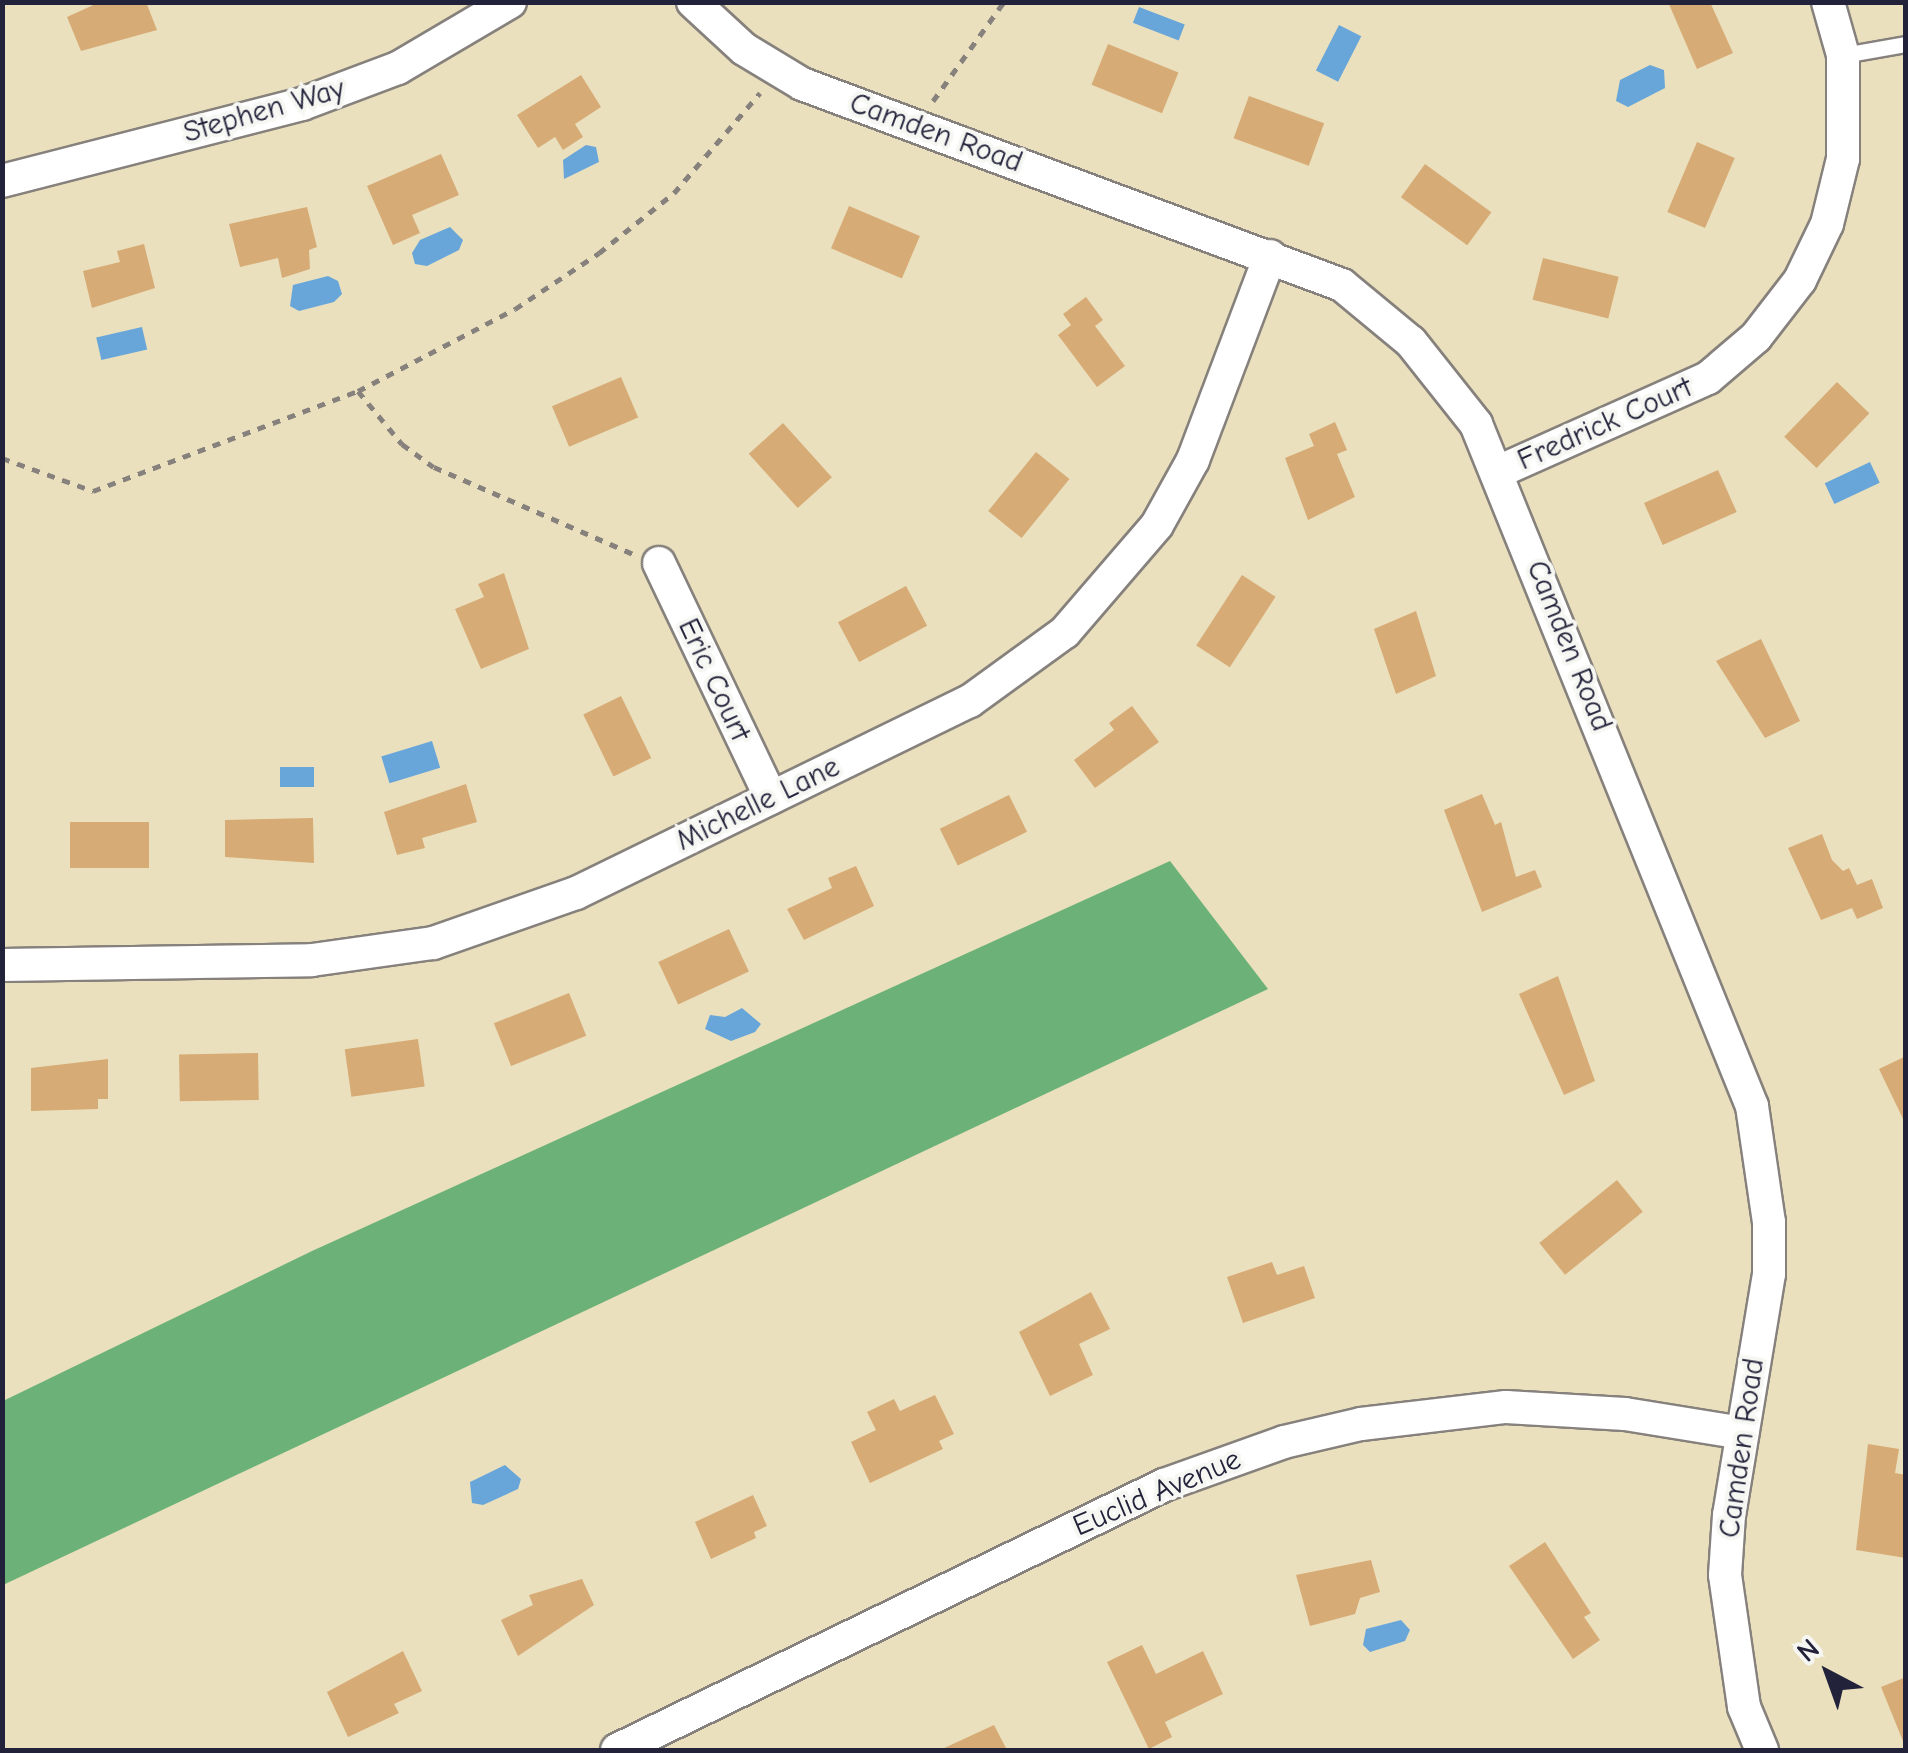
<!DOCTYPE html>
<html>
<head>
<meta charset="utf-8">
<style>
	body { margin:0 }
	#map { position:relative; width:1908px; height:1753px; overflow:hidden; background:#eae0bd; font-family:"Comic Neue",sans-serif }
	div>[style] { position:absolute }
	.forest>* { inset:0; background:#6cb278 }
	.water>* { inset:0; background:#68a6da; transform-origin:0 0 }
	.building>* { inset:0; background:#d7ab76; transform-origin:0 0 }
	.path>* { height:5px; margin-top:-2.5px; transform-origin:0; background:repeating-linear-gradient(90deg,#86817c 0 8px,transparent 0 16px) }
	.roads { filter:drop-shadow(2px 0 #86817c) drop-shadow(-2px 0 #86817c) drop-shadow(0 2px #86817c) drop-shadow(0 -2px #86817c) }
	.lane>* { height:15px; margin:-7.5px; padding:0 7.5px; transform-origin:7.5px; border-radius:7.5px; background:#fff }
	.street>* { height:32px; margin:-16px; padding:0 16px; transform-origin:16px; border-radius:16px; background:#fff }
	span { translate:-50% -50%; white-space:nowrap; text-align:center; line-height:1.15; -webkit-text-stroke:8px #f6f6f2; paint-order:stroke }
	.street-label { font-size:30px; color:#22223b }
	.frame { position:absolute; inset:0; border:5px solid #22223b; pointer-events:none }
	.north { position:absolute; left:1778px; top:1623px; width:100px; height:100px; -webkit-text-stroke:8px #f6f6f2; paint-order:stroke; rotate:319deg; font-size:28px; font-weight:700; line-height:40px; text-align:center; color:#22223b }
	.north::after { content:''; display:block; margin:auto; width:35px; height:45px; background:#22223b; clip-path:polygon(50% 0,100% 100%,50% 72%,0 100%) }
</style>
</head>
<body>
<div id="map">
	<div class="forest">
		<i style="clip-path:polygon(1170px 861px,1268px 989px,3px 1585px,3px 1401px,312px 1251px)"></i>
	</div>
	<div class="water">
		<i style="left:1139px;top:7px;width:49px;height:17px;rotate:21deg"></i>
		<i style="left:1339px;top:25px;width:25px;height:51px;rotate:27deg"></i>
		<i style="clip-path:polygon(1650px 65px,1664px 70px,1665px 88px,1628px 107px,1616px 101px,1620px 80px)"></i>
		<i style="clip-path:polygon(586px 145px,596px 147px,599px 162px,564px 179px,563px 160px)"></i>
		<i style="clip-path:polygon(450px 227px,463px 240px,459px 250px,427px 266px,415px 264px,412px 253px,420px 240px)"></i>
		<i style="clip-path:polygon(328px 276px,338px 281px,342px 294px,334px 302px,299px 311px,290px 306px,293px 285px)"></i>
		<i style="left:142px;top:327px;width:23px;height:47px;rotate:77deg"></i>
		<i style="left:1870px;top:462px;width:23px;height:50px;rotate:65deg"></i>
		<i style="left:432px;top:741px;width:28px;height:53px;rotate:73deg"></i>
		<i style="left:314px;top:767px;width:20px;height:34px;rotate:90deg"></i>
		<i style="clip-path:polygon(742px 1008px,761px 1024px,755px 1032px,731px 1041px,705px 1029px,710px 1015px,725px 1017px)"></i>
		<i style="clip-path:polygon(505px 1465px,521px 1479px,518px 1489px,483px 1505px,472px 1503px,470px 1482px)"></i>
		<i style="clip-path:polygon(1401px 1620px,1410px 1630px,1405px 1641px,1370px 1652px,1363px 1645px,1366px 1629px)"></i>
	</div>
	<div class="building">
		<i style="clip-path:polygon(100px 2px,146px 2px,157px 30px,81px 51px,67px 17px)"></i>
		<i style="clip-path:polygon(1668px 2px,1710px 2px,1733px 53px,1697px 69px)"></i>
		<i style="left:1108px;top:44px;width:76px;height:44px;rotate:22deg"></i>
		<i style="clip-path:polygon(581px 75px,601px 107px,575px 124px,583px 137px,563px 150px,555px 137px,538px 148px,517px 115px)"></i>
		<i style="left:1249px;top:96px;width:80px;height:45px;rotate:20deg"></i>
		<i style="left:1697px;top:142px;width:41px;height:76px;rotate:23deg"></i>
		<i style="clip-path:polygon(441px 154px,459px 195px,412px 215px,420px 233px,393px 245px,367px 186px)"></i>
		<i style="left:1425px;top:164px;width:82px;height:41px;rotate:36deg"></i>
		<i style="left:849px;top:206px;width:77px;height:46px;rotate:23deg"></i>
		<i style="clip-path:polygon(307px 207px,317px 247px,309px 250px,310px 269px,282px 278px,278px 258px,240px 267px,229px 224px)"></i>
		<i style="clip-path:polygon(144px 244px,155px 288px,92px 308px,83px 271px,120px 262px,117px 251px)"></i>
		<i style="left:1543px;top:258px;width:78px;height:43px;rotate:14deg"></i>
		<i style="clip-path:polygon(1086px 297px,1103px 320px,1095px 326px,1125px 366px,1097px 387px,1058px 335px,1071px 325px,1063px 314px)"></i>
		<i style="left:621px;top:377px;width:44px;height:75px;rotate:67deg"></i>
		<i style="left:1837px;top:382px;width:45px;height:76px;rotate:44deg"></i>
		<i style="clip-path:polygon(1335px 422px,1347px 450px,1337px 454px,1355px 497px,1308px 520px,1285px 458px,1314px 446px,1309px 434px)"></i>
		<i style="left:783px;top:423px;width:73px;height:46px;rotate:48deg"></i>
		<i style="left:1036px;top:452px;width:43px;height:76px;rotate:39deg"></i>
		<i style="left:1718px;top:470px;width:46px;height:81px;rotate:66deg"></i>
		<i style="clip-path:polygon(504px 573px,529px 649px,481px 669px,455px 609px,484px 597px,478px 584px)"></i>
		<i style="left:1242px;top:575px;width:40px;height:84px;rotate:33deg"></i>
		<i style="left:906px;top:586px;width:45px;height:77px;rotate:62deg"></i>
		<i style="clip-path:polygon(1416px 611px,1436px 676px,1396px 694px,1374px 629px)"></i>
		<i style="clip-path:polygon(1761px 639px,1800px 721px,1765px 738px,1716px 661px)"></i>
		<i style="left:621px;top:696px;width:69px;height:42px;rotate:64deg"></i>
		<i style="clip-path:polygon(1132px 706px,1159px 742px,1095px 788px,1074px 760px,1114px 730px,1109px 723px)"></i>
		<i style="clip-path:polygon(466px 784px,477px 822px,422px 838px,425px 848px,397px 855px,384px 812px)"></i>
		<i style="clip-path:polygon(1482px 794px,1495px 825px,1501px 822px,1516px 877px,1535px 870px,1542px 887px,1482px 912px,1444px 810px)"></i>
		<i style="left:1009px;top:795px;width:41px;height:77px;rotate:64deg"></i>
		<i style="clip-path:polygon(313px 818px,314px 863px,225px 857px,225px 820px)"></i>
		<i style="left:70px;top:822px;width:79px;height:46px"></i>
		<i style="clip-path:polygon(1822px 834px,1832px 860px,1843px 871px,1849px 868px,1857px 885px,1872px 879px,1883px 908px,1857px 919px,1852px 908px,1821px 920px,1788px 848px)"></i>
		<i style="clip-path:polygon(856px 866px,874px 906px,804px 940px,787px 909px,832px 888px,828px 878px)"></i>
		<i style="left:729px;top:929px;width:47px;height:78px;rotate:65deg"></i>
		<i style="clip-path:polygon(1558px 976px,1595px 1081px,1564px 1095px,1519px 994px)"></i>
		<i style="left:569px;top:993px;width:46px;height:81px;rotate:68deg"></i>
		<i style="left:418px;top:1039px;width:48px;height:74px;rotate:82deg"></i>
		<i style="left:258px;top:1053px;width:47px;height:79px;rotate:89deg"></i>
		<i style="clip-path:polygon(1906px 1056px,1906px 1125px,1879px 1069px)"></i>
		<i style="clip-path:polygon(108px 1059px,108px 1099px,98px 1099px,98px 1109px,31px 1111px,31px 1068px)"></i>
		<i style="left:1617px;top:1180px;width:41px;height:100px;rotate:51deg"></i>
		<i style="clip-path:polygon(1272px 1262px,1277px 1275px,1304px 1266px,1315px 1298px,1243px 1323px,1227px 1277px)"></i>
		<i style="clip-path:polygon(1091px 1292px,1110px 1329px,1079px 1344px,1093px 1375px,1050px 1396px,1019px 1332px)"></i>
		<i style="clip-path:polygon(935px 1395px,954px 1434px,939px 1441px,943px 1449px,870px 1483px,851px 1442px,876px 1430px,867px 1412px,894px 1399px,900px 1411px)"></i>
		<i style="clip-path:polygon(1868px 1444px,1899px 1449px,1895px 1473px,1906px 1475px,1906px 1558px,1856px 1550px)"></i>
		<i style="clip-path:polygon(753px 1495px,767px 1526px,754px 1532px,756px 1538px,711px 1559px,695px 1522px)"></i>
		<i style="clip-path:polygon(1545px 1542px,1591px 1613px,1584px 1617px,1600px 1640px,1573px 1659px,1509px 1566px)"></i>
		<i style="clip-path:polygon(1371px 1560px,1380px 1592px,1360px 1598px,1355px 1614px,1310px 1626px,1296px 1575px)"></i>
		<i style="clip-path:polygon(582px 1579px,594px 1605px,518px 1656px,501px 1620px,533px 1605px,529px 1595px)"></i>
		<i style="clip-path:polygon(1142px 1645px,1156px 1674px,1203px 1651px,1223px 1694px,1165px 1722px,1172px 1737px,1149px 1749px,1107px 1662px)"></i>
		<i style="clip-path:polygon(403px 1651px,422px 1691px,394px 1704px,399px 1713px,348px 1737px,327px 1692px)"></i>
		<i style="clip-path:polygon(1906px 1677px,1906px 1746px,1905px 1746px,1881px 1687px)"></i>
		<i style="clip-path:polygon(994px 1725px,1007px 1750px,940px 1750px)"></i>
	</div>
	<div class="path">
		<i style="left:933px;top:101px;width:122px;rotate:-54.4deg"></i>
		<i style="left:358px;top:391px;width:69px;rotate:50.3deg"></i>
		<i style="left:402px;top:444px;width:39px;rotate:36deg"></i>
		<i style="left:434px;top:467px;width:217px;rotate:23.6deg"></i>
		<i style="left:2px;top:458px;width:97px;rotate:19.9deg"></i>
		<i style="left:93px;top:491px;width:283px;rotate:-20.7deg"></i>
		<i style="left:358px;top:391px;width:177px;rotate:-27.6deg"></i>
		<i style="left:515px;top:309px;width:101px;rotate:-33.7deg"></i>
		<i style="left:599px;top:253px;width:96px;rotate:-38.7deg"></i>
		<i style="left:674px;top:193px;width:132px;rotate:-49.3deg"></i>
	</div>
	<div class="roads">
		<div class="lane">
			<i style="left:1843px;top:55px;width:64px;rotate:-9.9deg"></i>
		</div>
		<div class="street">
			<i style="left:693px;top:2px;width:69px;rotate:42.7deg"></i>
			<i style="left:744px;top:49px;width:68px;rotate:31.1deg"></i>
			<i style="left:802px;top:84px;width:576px;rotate:20.42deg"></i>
			<i style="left:1342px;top:285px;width:89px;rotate:39.6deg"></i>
			<i style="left:1411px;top:342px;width:105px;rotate:51.6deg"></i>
			<i style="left:1476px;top:424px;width:736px;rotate:67.97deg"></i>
			<i style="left:1752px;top:1106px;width:117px;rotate:81.7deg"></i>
			<i style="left:1769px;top:1222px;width:52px;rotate:90deg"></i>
			<i style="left:1769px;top:1274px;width:244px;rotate:99.4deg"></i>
			<i style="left:1729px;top:1515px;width:60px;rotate:93.8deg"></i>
			<i style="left:1725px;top:1575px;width:133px;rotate:81.8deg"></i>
			<i style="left:1744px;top:1707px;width:47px;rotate:67.3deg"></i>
			<i style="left:2px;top:181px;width:310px;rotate:-14.4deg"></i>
			<i style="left:302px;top:104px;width:103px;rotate:-20.6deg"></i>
			<i style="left:398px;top:68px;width:130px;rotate:-30.5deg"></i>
			<i style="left:1500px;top:471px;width:228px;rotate:-24.1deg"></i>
			<i style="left:1708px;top:378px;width:63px;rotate:-40.5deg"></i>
			<i style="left:1756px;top:337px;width:72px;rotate:-52.3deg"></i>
			<i style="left:1800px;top:280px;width:62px;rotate:-64.3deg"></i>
			<i style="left:1827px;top:224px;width:67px;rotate:-76.2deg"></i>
			<i style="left:1843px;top:159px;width:104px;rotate:-90deg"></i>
			<i style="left:1843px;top:55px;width:55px;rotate:-105.8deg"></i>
			<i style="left:659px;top:563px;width:260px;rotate:64.5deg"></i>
			<i style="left:2px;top:965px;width:310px;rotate:-0.9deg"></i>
			<i style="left:312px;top:960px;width:122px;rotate:-8deg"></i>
			<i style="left:433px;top:943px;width:151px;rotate:-19.3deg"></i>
			<i style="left:576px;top:893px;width:438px;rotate:-26deg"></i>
			<i style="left:970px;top:701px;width:117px;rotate:-36deg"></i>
			<i style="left:1065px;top:632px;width:141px;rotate:-49.3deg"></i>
			<i style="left:1157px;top:525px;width:74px;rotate:-61deg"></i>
			<i style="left:1193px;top:460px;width:218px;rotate:-69.3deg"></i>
			<i style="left:617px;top:1750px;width:608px;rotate:-25.85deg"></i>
			<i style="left:1164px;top:1485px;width:127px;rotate:-19.7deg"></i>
			<i style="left:1284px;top:1442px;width:79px;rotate:-13.2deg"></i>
			<i style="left:1361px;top:1424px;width:146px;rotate:-6.7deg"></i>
			<i style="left:1506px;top:1407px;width:119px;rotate:3.4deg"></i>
			<i style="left:1625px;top:1414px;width:119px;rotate:9.2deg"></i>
		</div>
	</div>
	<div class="street-label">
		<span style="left:264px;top:111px;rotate:-16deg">Stephen Way</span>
		<span style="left:936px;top:133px;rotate:20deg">Camden Road</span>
		<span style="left:1605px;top:424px;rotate:-24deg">Fredrick Court</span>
		<span style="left:1569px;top:646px;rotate:68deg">Camden Road</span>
		<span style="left:714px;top:680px;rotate:65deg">Eric Court</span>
		<span style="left:758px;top:804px;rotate:-26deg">Michelle Lane</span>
		<span style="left:1742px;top:1448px;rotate:-82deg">Camden Road</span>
		<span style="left:1157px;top:1493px;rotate:-23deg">Euclid Avenue</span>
	</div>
	<div class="frame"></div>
	<div class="north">N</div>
</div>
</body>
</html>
